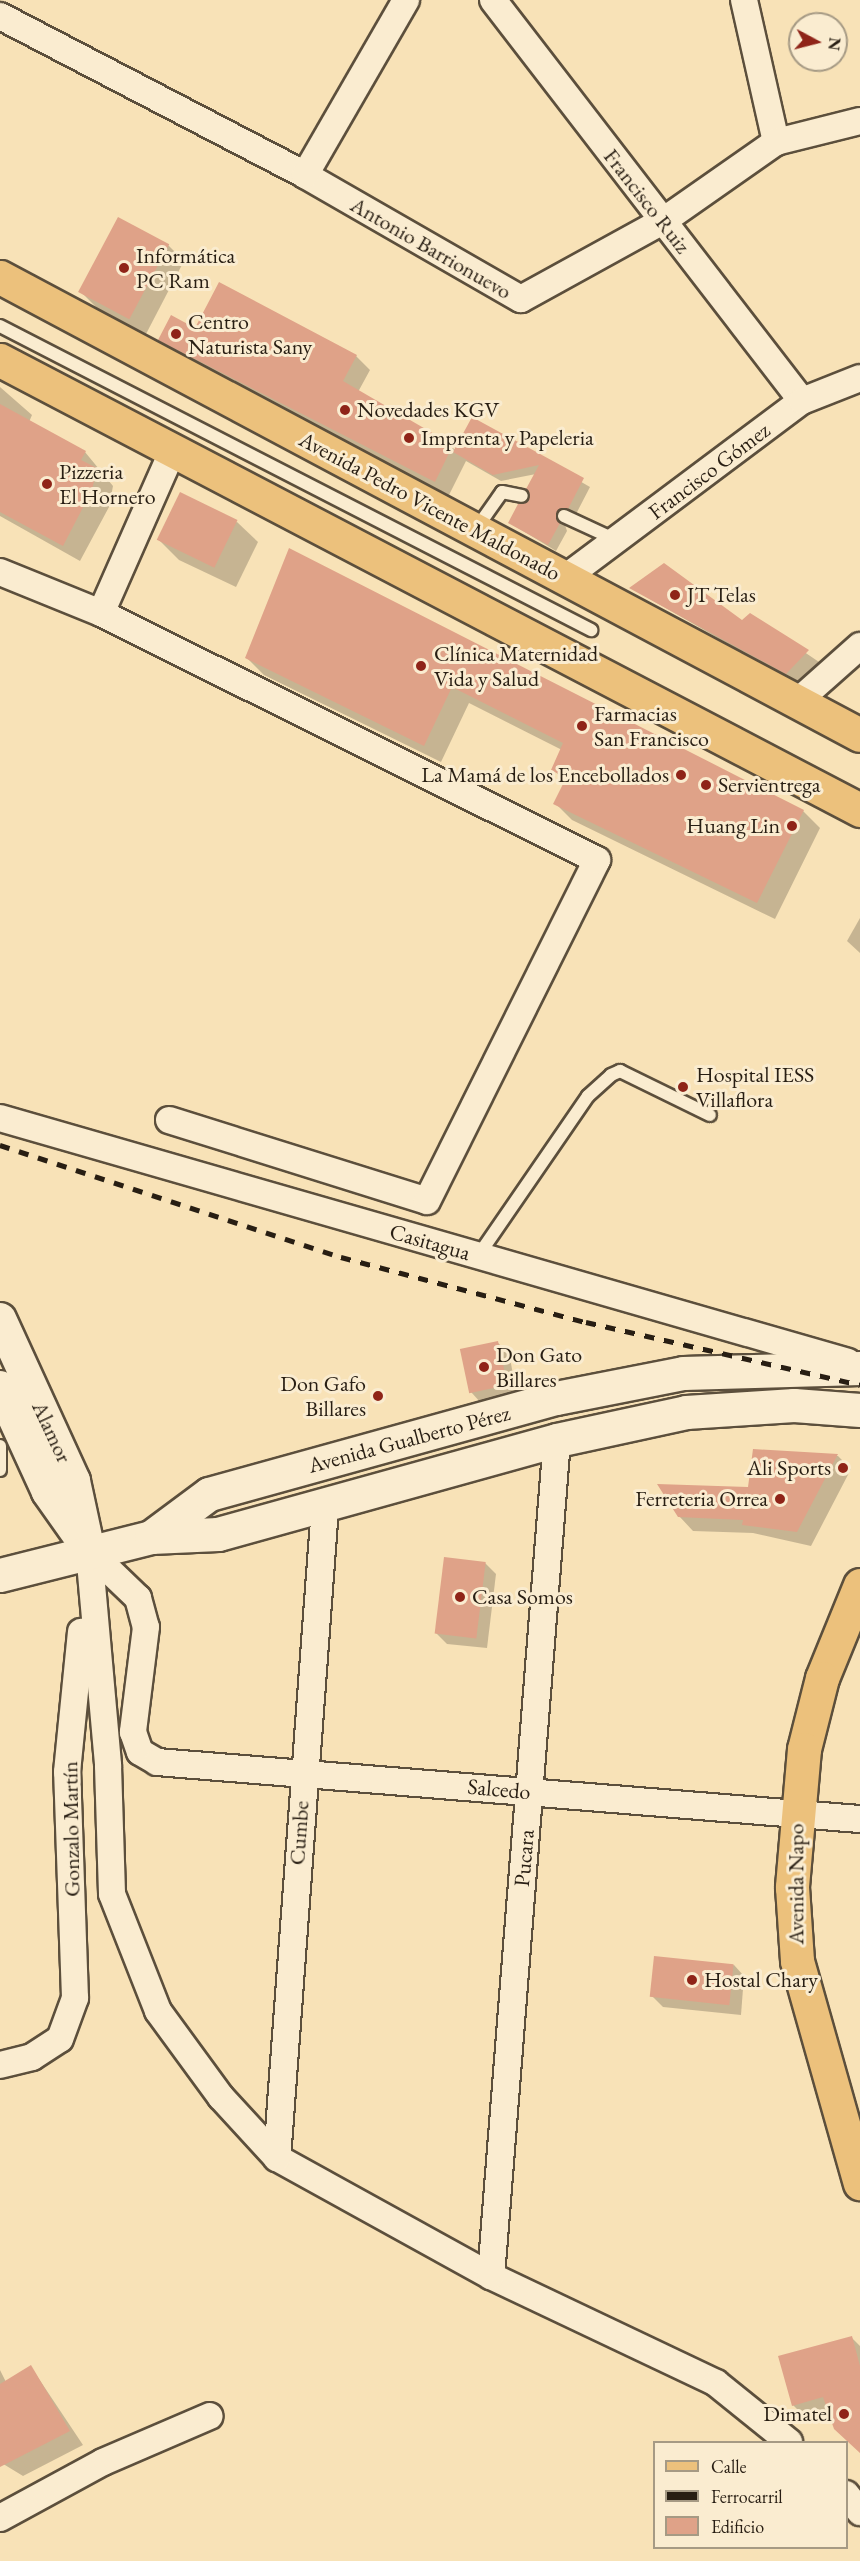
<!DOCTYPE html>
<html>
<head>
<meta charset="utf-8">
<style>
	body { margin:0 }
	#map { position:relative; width:860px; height:2561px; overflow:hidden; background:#f8e2b7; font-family:"EB Garamond",serif }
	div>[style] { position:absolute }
	.shadow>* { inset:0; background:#0003 }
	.building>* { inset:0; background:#dfa288; transform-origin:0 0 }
	.roads { filter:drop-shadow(2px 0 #5c4f3c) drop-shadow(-2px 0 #5c4f3c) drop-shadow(0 2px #5c4f3c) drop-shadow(0 -2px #5c4f3c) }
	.service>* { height:12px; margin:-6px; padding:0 6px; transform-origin:6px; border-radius:6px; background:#faecd0 }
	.minor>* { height:26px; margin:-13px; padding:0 13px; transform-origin:13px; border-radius:13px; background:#faecd0 }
	.tertiary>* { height:32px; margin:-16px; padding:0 16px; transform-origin:16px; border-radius:16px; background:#faecd0 }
	.secondary>* { height:33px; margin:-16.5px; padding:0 16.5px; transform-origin:16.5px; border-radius:16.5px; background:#faecd0 }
	.primary>* { height:33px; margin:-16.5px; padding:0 16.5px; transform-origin:16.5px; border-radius:16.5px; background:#ecc17c }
	.rail>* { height:4.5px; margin-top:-2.25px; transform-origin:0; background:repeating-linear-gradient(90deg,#281e13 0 10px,transparent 0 20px) }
	.dots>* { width:16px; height:16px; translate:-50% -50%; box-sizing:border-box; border:3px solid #faecd0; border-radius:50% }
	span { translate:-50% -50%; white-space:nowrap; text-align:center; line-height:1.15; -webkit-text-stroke:6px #faecd0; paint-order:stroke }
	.street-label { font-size:22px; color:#281e13 }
	.poi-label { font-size:22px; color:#281e13 }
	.left { translate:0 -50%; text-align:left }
	.right { translate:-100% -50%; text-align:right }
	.legend { position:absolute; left:653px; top:2441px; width:195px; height:108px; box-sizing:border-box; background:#faecd0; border:2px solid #a69a84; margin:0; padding:8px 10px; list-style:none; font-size:18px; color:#281e13 }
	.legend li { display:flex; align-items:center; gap:12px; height:30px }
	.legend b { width:30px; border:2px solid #a69a84 }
	.north { position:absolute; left:788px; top:12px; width:60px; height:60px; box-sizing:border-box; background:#faecd0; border:2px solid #a69a84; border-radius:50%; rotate:97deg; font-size:16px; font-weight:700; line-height:24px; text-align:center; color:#281e13 }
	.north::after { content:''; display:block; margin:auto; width:21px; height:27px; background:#8f2418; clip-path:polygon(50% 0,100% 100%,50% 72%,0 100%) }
</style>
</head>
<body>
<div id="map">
	<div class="shadow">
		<i style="clip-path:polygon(119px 219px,168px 245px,184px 261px,146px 334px,97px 308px,81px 292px)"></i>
		<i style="clip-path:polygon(195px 330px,356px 356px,370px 370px,358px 392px,456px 450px,472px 419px,590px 487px,575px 516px,563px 519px,567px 531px,556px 551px,510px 523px,530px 502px,536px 474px,501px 481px,466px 461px,449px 495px,174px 353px,160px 340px)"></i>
		<i style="clip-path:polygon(0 387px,32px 415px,29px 422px,85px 452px,113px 486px,109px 507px,80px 561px,0 516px)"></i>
		<i style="clip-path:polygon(237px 522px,258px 542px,236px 587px,179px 560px,159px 540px)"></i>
		<i style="clip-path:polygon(290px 550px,803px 811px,820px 828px,775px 919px,572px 820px,555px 803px,565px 782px,553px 769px,562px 750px,469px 703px,441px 762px,264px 675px,247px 658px)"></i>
		<i style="clip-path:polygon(631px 588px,742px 622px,750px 615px,819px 662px,798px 684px)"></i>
		<i style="clip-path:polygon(860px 918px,860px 953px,847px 941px)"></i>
		<i style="clip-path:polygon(498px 1343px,509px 1353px,517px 1396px,481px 1403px,471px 1392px)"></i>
		<i style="clip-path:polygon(755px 1450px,838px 1456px,851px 1469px,811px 1546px,753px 1533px,693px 1531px,679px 1516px,749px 1489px)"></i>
		<i style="clip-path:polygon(485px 1563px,496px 1574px,487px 1648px,447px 1644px,436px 1633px)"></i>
		<i style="clip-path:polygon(734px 1965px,744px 1976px,741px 2015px,663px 2007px,652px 1996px)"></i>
		<i style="clip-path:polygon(851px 2337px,860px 2346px,860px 2452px,829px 2409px,804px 2416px,793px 2405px)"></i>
		<i style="clip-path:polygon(31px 2367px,83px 2445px,23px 2476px,0 2462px,0 2370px,6px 2382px)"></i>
	</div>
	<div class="building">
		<i style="left:118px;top:217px;width:58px;height:85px;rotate:28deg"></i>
		<i style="clip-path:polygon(219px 282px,357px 355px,343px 381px,453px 445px,435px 482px,158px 340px,171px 315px,195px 328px)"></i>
		<i style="clip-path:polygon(0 404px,86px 451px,81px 460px,97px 468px,92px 490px,63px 546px,0 512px)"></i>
		<i style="clip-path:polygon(472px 417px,584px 478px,568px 509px,557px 512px,560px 523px,548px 545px,508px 523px,518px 504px,529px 501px,526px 489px,539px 465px,493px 475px,453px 452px)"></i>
		<i style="left:180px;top:492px;width:64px;height:53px;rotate:26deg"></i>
		<i style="clip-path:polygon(289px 548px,804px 810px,757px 903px,553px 804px,566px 778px,551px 770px,563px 743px,452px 687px,424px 746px,245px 658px)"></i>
		<i style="clip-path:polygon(664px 563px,742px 620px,750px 613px,809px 650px,786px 674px,629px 588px)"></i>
		<i style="left:498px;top:1341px;width:45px;height:39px;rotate:78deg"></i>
		<i style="clip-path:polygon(753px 1449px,838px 1454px,797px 1532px,742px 1525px,743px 1520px,678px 1517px,657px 1484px,748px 1487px)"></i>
		<i style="left:444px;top:1557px;width:42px;height:77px;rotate:7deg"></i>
		<i style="left:654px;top:1956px;width:80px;height:41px;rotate:6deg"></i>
		<i style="clip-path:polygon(852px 2336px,860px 2366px,860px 2453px,834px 2429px,823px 2397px,792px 2406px,778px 2356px)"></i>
		<i style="clip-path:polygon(31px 2365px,70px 2431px,0 2467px,0 2384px)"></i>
	</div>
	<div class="roads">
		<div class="service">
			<i style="left:0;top:326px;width:665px;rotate:27.22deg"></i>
			<i style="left:564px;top:516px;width:57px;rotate:24.8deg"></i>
			<i style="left:476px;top:529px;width:45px;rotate:-54.9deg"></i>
			<i style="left:502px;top:492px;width:20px;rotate:11deg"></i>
			<i style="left:478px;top:1256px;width:194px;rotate:-55.5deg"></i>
			<i style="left:588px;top:1096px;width:31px;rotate:-42deg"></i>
			<i style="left:611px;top:1075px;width:10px;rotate:-24deg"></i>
			<i style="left:620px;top:1071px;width:100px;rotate:26.1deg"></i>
			<i style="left:0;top:1446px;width:24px;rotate:90deg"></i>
		</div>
		<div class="minor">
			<i style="left:493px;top:0;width:506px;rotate:52.38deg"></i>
			<i style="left:744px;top:0;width:146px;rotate:77.3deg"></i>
			<i style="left:0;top:16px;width:344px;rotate:27.5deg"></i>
			<i style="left:305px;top:175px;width:249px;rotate:29.9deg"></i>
			<i style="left:521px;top:299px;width:162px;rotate:-28.8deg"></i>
			<i style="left:663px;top:221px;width:138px;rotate:-35deg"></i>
			<i style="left:776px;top:142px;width:87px;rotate:-14deg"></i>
			<i style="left:305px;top:175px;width:202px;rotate:-60deg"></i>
			<i style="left:0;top:572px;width:109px;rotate:22.1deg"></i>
			<i style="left:565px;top:578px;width:296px;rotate:-36.8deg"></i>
			<i style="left:802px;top:401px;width:62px;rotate:-21.6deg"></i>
			<i style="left:798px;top:701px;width:83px;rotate:-41.6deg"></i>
			<i style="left:0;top:1118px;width:882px;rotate:16.05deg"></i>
			<i style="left:169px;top:1120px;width:270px;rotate:17.4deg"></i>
			<i style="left:427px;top:1201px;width:381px;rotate:-63.5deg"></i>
			<i style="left:597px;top:860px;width:554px;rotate:-153.53deg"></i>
			<i style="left:101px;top:613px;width:178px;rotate:-66.2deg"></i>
			<i style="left:89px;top:1551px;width:216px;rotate:84.9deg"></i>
			<i style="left:108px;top:1766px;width:128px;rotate:88.2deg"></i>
			<i style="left:112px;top:1894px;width:126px;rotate:68.5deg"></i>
			<i style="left:158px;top:2011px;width:107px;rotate:53.8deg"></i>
			<i style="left:221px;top:2097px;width:83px;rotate:47.4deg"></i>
			<i style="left:277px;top:2158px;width:244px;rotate:28.9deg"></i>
			<i style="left:491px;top:2276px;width:249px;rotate:25.4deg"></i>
			<i style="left:716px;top:2383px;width:94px;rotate:38.9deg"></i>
			<i style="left:89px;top:1551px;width:68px;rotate:43.8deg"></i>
			<i style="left:138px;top:1598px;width:30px;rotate:75deg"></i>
			<i style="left:146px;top:1627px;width:106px;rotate:97.1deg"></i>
			<i style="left:133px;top:1732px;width:21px;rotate:71deg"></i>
			<i style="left:140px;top:1752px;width:20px;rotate:30deg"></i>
			<i style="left:157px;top:1762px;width:705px;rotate:4.64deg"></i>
			<i style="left:0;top:2065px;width:33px;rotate:-14deg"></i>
			<i style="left:32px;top:2057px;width:33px;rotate:-33deg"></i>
			<i style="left:60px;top:2039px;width:44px;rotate:-69.9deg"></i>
			<i style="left:75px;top:1998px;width:226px;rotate:-92deg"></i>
			<i style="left:67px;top:1772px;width:141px;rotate:-84.3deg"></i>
			<i style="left:277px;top:2158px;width:653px;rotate:-85.78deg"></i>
			<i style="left:491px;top:2276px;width:839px;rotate:-85.49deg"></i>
			<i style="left:846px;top:2494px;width:23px;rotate:52deg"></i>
			<i style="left:0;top:2518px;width:117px;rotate:-28.5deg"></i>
			<i style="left:103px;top:2462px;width:116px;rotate:-23.3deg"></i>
		</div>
		<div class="tertiary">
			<i style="left:0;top:1319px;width:178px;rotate:65.4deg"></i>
			<i style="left:74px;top:1481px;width:72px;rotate:77.9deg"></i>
			<i style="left:0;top:1387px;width:115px;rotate:65.4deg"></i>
			<i style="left:48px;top:1492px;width:59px;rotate:54.7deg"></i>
		</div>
		<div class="secondary">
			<i style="left:151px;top:1537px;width:72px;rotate:-36.6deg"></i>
			<i style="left:209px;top:1494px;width:360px;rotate:-15.5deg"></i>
			<i style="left:556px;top:1398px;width:129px;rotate:-11.1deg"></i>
			<i style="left:683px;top:1373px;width:177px;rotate:-1.6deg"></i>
			<i style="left:0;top:1575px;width:156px;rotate:-14.1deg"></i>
			<i style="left:151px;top:1537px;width:67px;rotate:-2.6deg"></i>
			<i style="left:218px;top:1534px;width:352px;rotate:-15.5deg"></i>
			<i style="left:557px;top:1440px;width:132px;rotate:-12.2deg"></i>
			<i style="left:686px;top:1412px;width:108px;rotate:-3.7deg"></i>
			<i style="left:794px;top:1405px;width:66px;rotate:4.3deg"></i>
		</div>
		<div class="primary">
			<i style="left:0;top:277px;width:974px;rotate:28.04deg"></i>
			<i style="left:0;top:360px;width:971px;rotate:27.62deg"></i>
			<i style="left:860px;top:1585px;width:100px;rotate:112.2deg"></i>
			<i style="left:822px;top:1678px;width:73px;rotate:104.2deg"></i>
			<i style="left:804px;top:1749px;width:139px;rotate:95deg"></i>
			<i style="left:792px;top:1887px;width:74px;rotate:86.1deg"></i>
			<i style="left:797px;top:1961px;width:231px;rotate:74.2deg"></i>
		</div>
	</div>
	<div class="rail">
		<i style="left:0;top:1145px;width:359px;rotate:18.2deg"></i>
		<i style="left:341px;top:1257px;width:253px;rotate:14.9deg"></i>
		<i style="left:586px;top:1322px;width:281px;rotate:12.9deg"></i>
	</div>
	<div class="dots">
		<i style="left:124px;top:268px;background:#8f2418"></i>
		<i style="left:176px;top:334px;background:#8f2418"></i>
		<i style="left:345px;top:410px;background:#8f2418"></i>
		<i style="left:409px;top:438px;background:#8f2418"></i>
		<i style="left:47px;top:484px;background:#8f2418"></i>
		<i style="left:675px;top:595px;background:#8f2418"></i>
		<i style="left:421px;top:666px;background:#8f2418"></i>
		<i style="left:582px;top:726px;background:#8f2418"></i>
		<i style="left:681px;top:775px;background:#8f2418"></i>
		<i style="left:706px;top:785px;background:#8f2418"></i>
		<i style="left:792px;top:826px;background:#8f2418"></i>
		<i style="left:683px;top:1087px;background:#8f2418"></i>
		<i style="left:484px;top:1367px;background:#8f2418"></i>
		<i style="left:378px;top:1396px;background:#8f2418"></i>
		<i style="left:843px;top:1468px;background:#8f2418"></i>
		<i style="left:780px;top:1499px;background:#8f2418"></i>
		<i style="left:460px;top:1597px;background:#8f2418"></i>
		<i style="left:692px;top:1980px;background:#8f2418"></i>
		<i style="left:844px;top:2414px;background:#8f2418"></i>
	</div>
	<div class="street-label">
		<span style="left:647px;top:201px;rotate:52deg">Francisco Ruiz</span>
		<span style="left:431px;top:248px;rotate:30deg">Antonio Barrionuevo</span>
		<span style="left:709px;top:471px;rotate:-37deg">Francisco Gómez</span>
		<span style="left:430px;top:506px;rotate:28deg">Avenida Pedro Vicente Maldonado</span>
		<span style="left:430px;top:1242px;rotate:16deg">Casitagua</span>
		<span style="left:52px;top:1432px;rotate:65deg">Alamor</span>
		<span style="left:409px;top:1439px;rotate:-15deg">Avenida Gualberto Pérez</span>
		<span style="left:499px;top:1789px;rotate:5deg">Salcedo</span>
		<span style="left:71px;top:1829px;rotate:-91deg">Gonzalo Martín</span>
		<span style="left:299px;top:1833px;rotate:-86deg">Cumbe</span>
		<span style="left:524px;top:1858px;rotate:-85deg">Pucara</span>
		<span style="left:796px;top:1884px;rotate:-90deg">Avenida Napo</span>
	</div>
	<div class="poi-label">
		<span class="left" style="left:136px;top:268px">Informática<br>PC Ram</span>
		<span class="left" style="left:188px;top:334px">Centro<br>Naturista Sany</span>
		<span class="left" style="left:357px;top:410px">Novedades KGV</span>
		<span class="left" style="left:421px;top:438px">Imprenta y Papeleria</span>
		<span class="left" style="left:59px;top:484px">Pizzeria<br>El Hornero</span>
		<span class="left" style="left:687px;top:595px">JT Telas</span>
		<span class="left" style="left:434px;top:666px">Clínica Maternidad<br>Vida y Salud</span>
		<span class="left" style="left:594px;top:726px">Farmacias<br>San Francisco</span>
		<span class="right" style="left:669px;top:775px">La Mamá de los Encebollados</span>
		<span class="left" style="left:718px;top:785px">Servientrega</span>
		<span class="right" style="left:780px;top:826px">Huang Lin</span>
		<span class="left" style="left:696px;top:1087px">Hospital IESS<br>Villaflora</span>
		<span class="left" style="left:496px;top:1367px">Don Gato<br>Billares</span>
		<span class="right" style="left:366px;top:1396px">Don Gafo<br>Billares</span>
		<span class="right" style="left:831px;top:1468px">Ali Sports</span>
		<span class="right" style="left:768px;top:1499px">Ferreteria Orrea</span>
		<span class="left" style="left:472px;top:1597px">Casa Somos</span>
		<span class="left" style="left:704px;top:1980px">Hostal Chary</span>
		<span class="right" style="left:832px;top:2414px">Dimatel</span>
	</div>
	<ul class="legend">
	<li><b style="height:8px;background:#ecc17c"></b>Calle</li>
	<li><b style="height:8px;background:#281e13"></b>Ferrocarril</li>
	<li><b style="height:16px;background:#dfa288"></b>Edificio</li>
	</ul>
	<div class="north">N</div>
</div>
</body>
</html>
